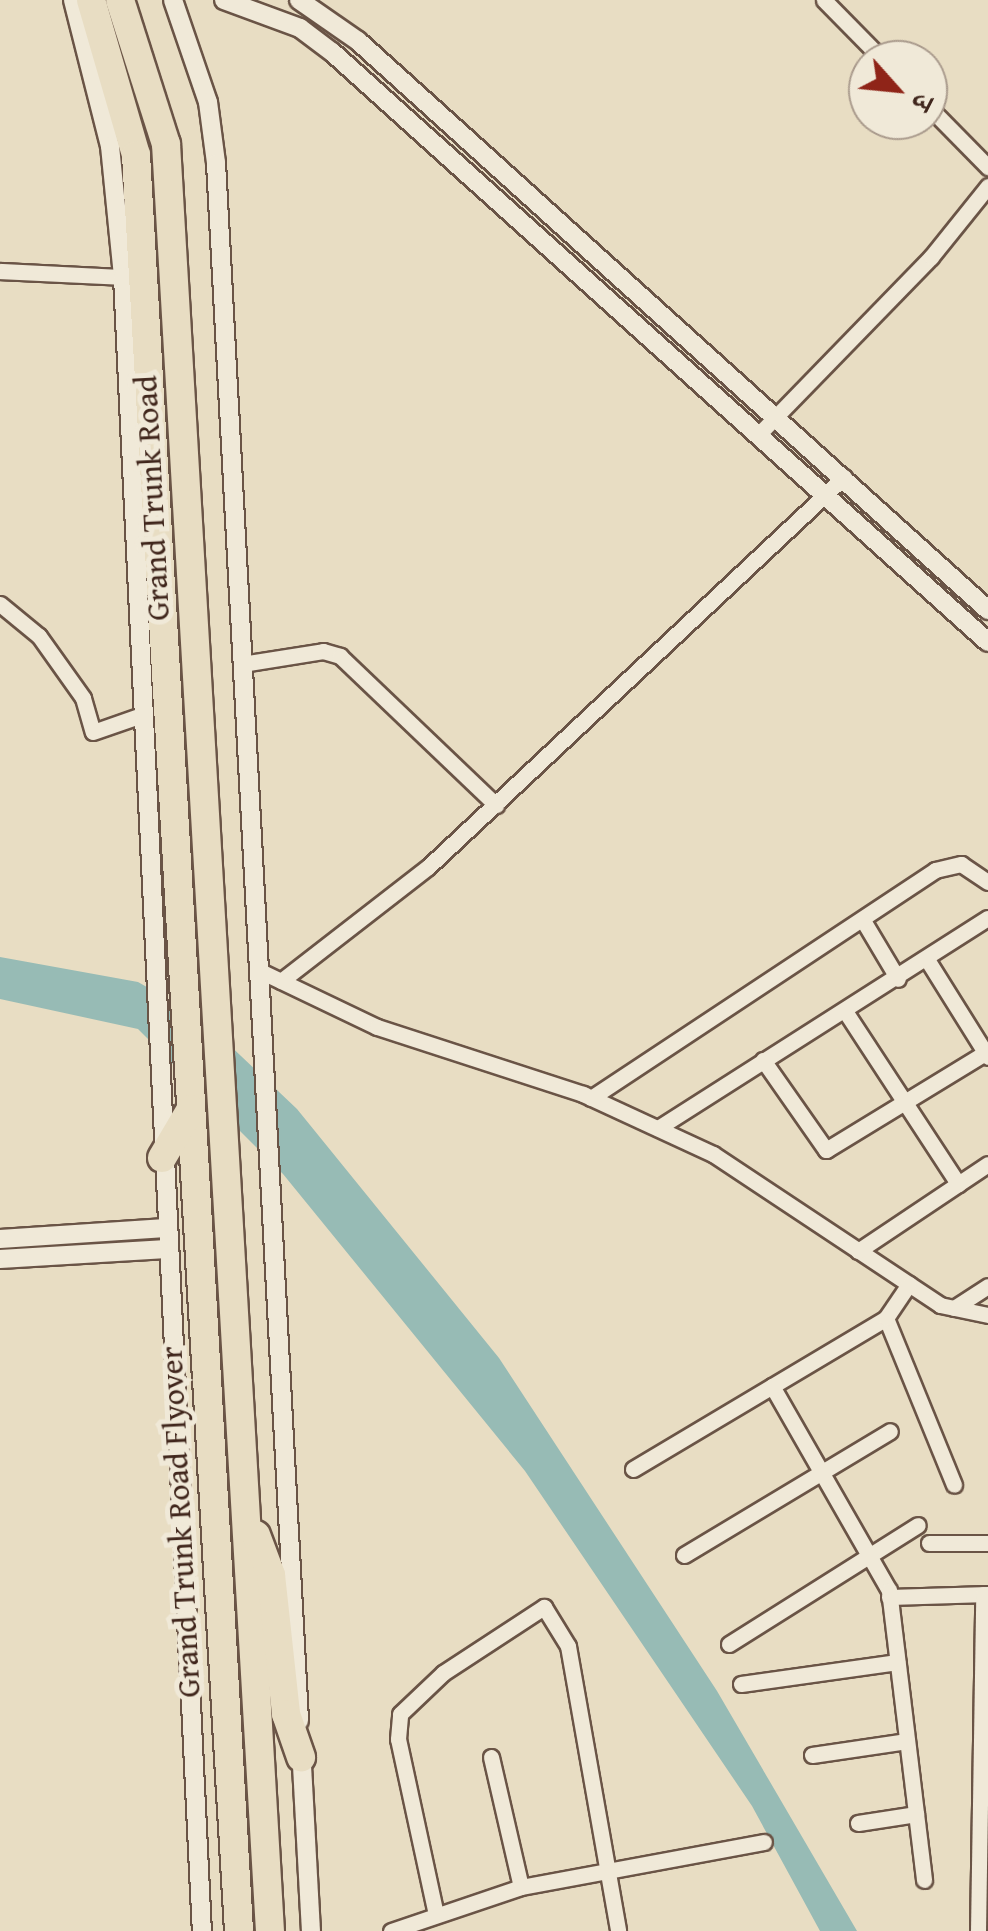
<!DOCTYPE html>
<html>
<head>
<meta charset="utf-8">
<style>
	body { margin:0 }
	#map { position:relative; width:988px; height:1931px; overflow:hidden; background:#e8ddc3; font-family:"Gentium Book Plus","Noto Serif Devanagari",serif }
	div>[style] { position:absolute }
	.water>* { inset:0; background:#97bbb5 }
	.roads { filter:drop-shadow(2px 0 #6a5446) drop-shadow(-2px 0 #6a5446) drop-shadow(0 2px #6a5446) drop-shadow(0 -2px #6a5446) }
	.minor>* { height:15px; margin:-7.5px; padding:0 7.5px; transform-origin:7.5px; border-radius:7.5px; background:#f0e9d8 }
	.tertiary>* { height:18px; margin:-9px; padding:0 9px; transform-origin:9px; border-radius:9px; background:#f0e9d8 }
	.motorway>* { height:28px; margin:-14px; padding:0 14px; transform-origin:14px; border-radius:14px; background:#e8ddc3 }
	span { translate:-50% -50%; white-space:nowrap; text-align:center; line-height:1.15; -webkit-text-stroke:10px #f0e9d8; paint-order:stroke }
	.street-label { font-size:32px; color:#40261c }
	.north { position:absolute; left:848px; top:40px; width:100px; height:100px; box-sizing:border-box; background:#f0e9d8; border:2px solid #aa9b8d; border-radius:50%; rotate:117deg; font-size:28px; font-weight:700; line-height:40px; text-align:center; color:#40261c }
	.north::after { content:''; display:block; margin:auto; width:35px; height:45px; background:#8f2418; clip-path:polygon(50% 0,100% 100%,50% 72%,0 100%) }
</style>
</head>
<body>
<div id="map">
	<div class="water">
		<i style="clip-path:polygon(0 957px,138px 982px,201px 1018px,297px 1109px,499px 1358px,717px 1691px,857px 1931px,820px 1931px,752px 1806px,525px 1471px,283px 1174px,138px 1029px,0 999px)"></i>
	</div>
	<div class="roads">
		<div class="minor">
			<i style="left:824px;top:0;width:84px;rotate:45.5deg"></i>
			<i style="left:928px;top:106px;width:86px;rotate:45.5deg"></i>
			<i style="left:0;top:271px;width:123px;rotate:2.8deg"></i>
			<i style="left:758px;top:435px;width:248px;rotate:-45.8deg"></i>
			<i style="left:931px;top:257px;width:91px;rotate:-51.2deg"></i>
			<i style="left:0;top:604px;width:50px;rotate:39.4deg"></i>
			<i style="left:39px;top:636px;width:76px;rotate:54.6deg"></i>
			<i style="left:83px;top:698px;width:35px;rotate:74deg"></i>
			<i style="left:93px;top:732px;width:49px;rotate:-19.2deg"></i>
			<i style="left:242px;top:664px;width:82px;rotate:-9.1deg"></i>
			<i style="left:323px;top:651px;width:18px;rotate:16deg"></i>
			<i style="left:340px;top:656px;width:216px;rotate:43.7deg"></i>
			<i style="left:864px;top:922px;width:66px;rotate:59.2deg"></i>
			<i style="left:928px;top:961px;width:113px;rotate:58deg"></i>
			<i style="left:258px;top:970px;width:132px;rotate:25.6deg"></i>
			<i style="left:377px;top:1027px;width:217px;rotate:18deg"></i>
			<i style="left:583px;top:1094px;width:143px;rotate:24.8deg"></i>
			<i style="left:713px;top:1154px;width:273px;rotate:33.6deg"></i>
			<i style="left:940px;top:1305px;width:49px;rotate:11.8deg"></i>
			<i style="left:281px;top:981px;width:186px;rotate:-37.8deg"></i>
			<i style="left:428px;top:867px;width:570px;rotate:-43.15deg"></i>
			<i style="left:845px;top:1011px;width:207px;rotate:56.8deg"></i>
			<i style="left:763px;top:1060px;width:110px;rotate:55deg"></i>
			<i style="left:826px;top:1150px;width:190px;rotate:-31.4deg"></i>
			<i style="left:591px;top:1098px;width:413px;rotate:-33.5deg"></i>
			<i style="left:935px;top:870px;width:27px;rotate:-13deg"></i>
			<i style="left:961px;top:864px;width:32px;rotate:34deg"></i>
			<i style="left:658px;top:1128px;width:391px;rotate:-32.5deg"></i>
			<i style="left:858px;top:1251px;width:156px;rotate:-33.8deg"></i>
			<i style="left:954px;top:1308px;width:40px;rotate:-32.9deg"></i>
			<i style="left:886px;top:1318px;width:180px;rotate:67.8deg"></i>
			<i style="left:772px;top:1386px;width:235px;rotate:60.2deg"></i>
			<i style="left:889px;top:1590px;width:292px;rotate:83.1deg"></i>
			<i style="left:633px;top:1469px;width:295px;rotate:-30.8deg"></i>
			<i style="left:886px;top:1318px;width:41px;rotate:-55.9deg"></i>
			<i style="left:929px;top:1543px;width:59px"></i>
			<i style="left:684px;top:1555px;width:240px;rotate:-31deg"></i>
			<i style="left:889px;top:1597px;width:99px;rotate:-1.7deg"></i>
			<i style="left:729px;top:1644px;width:223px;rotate:-32.2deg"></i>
			<i style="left:741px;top:1684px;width:158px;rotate:-8deg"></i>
			<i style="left:812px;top:1755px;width:96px;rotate:-8.4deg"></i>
			<i style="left:491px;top:1757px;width:133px;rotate:77deg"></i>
			<i style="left:858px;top:1823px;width:59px;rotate:-8.8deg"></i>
			<i style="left:435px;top:1910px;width:175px;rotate:-102.2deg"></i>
			<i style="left:398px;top:1739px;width:25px;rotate:-85deg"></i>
			<i style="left:400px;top:1714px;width:59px;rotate:-43.6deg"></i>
			<i style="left:443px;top:1673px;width:121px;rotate:-33.2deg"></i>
			<i style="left:544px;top:1607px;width:46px;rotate:58.4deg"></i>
			<i style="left:568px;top:1646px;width:289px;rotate:80deg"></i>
			<i style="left:391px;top:1931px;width:137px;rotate:-18.7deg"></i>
			<i style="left:521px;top:1887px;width:247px;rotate:-10.5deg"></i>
			<i style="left:978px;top:1931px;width:337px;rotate:-89.1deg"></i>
		</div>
		<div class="tertiary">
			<i style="left:73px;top:0;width:151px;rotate:75.8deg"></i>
			<i style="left:110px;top:146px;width:132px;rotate:84.3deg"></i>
			<i style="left:123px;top:277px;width:1656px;rotate:87.27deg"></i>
			<i style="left:173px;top:0;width:108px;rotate:71.1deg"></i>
			<i style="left:208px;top:102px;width:62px;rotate:82.5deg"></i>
			<i style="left:216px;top:163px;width:1560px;rotate:86.95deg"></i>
			<i style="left:224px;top:0;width:81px;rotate:20.2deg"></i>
			<i style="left:300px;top:28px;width:40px;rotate:37deg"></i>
			<i style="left:332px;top:52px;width:882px;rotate:41.97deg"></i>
			<i style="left:299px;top:0;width:72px;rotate:34.8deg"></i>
			<i style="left:358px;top:41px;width:849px;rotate:42.09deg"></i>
			<i style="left:0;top:1239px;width:166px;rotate:-3.8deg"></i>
			<i style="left:0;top:1259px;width:167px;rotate:-3.4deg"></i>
			<i style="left:301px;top:1747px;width:184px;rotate:86.9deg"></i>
		</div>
		<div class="motorway">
			<i style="left:91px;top:0;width:161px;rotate:73.8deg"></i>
			<i style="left:136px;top:155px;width:1779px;rotate:86.68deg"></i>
			<i style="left:120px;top:0;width:151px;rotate:72.3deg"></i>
			<i style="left:166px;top:144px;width:1790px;rotate:86.67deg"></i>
			<i style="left:162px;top:1158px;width:57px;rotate:-59.4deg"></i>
			<i style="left:256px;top:1535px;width:43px;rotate:69.4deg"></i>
			<i style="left:271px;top:1575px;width:140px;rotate:83.8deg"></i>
			<i style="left:286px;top:1714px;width:46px;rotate:70.8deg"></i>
		</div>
	</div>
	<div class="street-label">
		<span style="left:152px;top:498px;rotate:-93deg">Grand Trunk Road</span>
		<span style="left:180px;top:1522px;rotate:-93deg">Grand Trunk Road Flyover</span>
	</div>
	<div class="north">उ</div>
</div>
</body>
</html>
